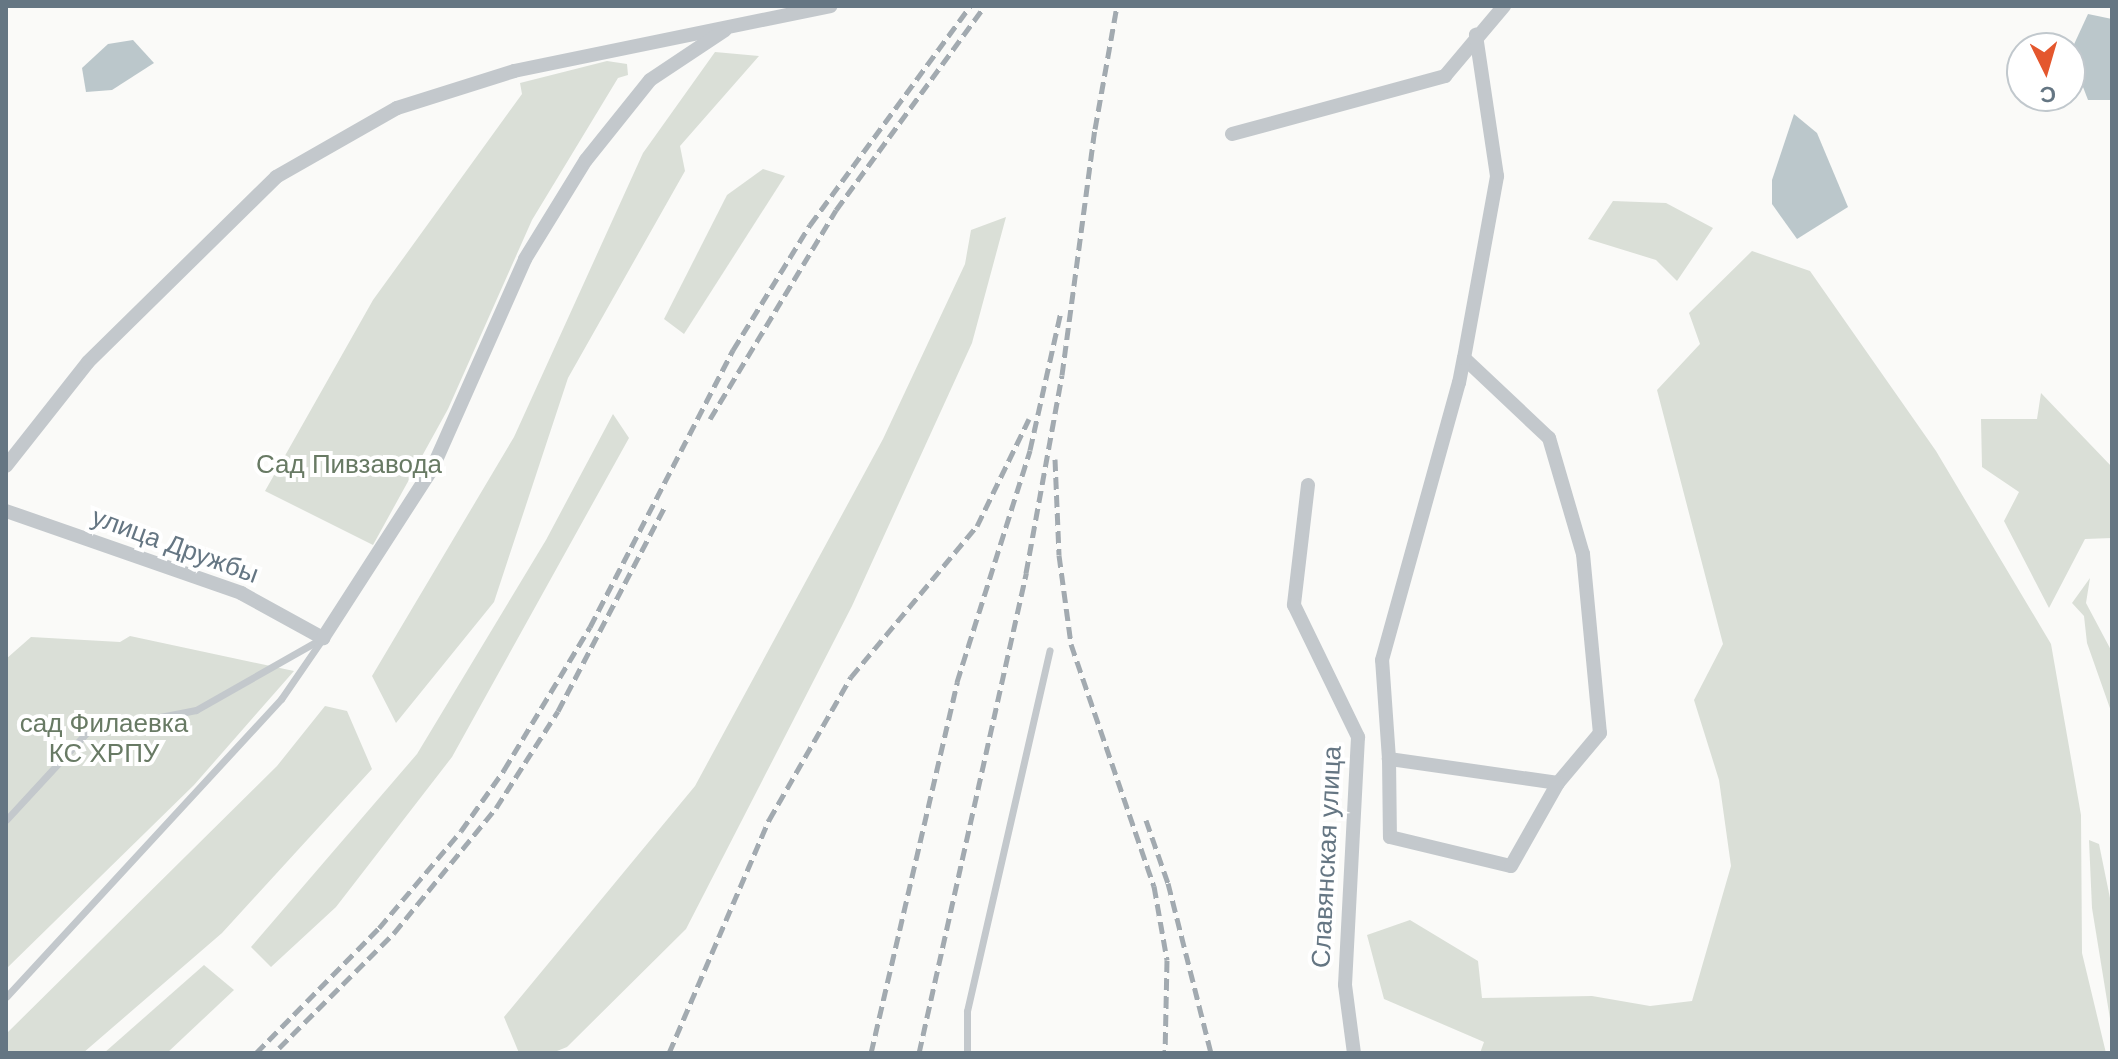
<!DOCTYPE html>
<html>
<head>
<meta charset="utf-8">
<style>
	body { margin:0 }
	#map { position:relative; width:2118px; height:1059px; overflow:hidden; background:#fafaf8; font-family:Arial,sans-serif }
	div>[style] { position:absolute }
	.green>* { inset:0; background:#dadfd7 }
	.water>* { inset:0; background:#bbc7cb }
	.lane>* { height:7px; margin:-3.5px; padding:0 3.5px; transform-origin:3.5px; border-radius:3.5px; background:#c3c8cc }
	.street>* { height:14px; margin:-7px; padding:0 7px; transform-origin:7px; border-radius:7px; background:#c3c8cc }
	.rail>* { height:5px; margin-top:-2.5px; transform-origin:0; background:repeating-linear-gradient(90deg,#a2aab0 0 12px,transparent 0 18px) }
	span { translate:-50% -50%; white-space:nowrap; text-align:center; line-height:1.15; -webkit-text-stroke:8px #fff; paint-order:stroke }
	.park-label { font-size:26px; color:#687a64 }
	.street-label { font-size:26px; color:#657683 }
	.frame { position:absolute; inset:0; border:8px solid #657683; pointer-events:none }
	.north { position:absolute; left:2006px; top:32px; width:80px; height:80px; box-sizing:border-box; background:#fff; border:2px solid #c1c8cd; border-radius:50%; rotate:175deg; font-size:22px; font-weight:700; line-height:32px; text-align:center; color:#657683 }
	.north::after { content:''; display:block; margin:auto; width:28px; height:36px; background:#e4572e; clip-path:polygon(50% 0,100% 100%,50% 72%,0 100%) }
</style>
</head>
<body>
<div id="map">
	<div class="green">
		<i style="clip-path:polygon(715px 52px,759px 56px,680px 146px,685px 171px,568px 378px,494px 602px,396px 723px,372px 676px,514px 437px,643px 153px)"></i>
		<i style="clip-path:polygon(607px 61px,627px 64px,628px 75px,618px 78px,532px 220px,448px 409px,373px 545px,265px 491px,373px 300px,522px 94px,520px 83px)"></i>
		<i style="clip-path:polygon(763px 169px,785px 176px,684px 334px,664px 319px,727px 195px)"></i>
		<i style="clip-path:polygon(1613px 201px,1666px 203px,1713px 228px,1677px 281px,1656px 260px,1588px 239px)"></i>
		<i style="clip-path:polygon(1006px 217px,972px 343px,852px 606px,686px 929px,567px 1047px,552px 1053px,519px 1053px,504px 1017px,695px 786px,883px 439px,965px 264px,971px 230px)"></i>
		<i style="clip-path:polygon(1752px 251px,1810px 271px,1936px 451px,2051px 644px,2081px 815px,2082px 953px,2106px 1053px,1480px 1053px,1484px 1042px,1384px 999px,1367px 935px,1410px 920px,1478px 961px,1482px 998px,1592px 996px,1650px 1006px,1692px 1001px,1731px 866px,1719px 780px,1694px 700px,1723px 644px,1657px 390px,1700px 344px,1689px 313px)"></i>
		<i style="clip-path:polygon(2041px 393px,2112px 467px,2112px 538px,2085px 539px,2049px 608px,2004px 521px,2019px 492px,1982px 467px,1981px 419px,2037px 419px)"></i>
		<i style="clip-path:polygon(613px 414px,629px 438px,452px 757px,336px 907px,271px 967px,251px 947px,417px 754px,546px 540px)"></i>
		<i style="clip-path:polygon(2090px 578px,2086px 603px,2112px 652px,2112px 714px,2087px 643px,2084px 616px,2072px 603px)"></i>
		<i style="clip-path:polygon(130px 636px,294px 671px,194px 785px,6px 969px,6px 659px,31px 637px,120px 642px)"></i>
		<i style="clip-path:polygon(325px 706px,347px 711px,372px 769px,222px 933px,83px 1053px,6px 1053px,6px 1034px,277px 766px)"></i>
		<i style="clip-path:polygon(2089px 840px,2099px 844px,2112px 908px,2112px 1031px,2092px 908px)"></i>
		<i style="clip-path:polygon(204px 965px,234px 990px,167px 1053px,104px 1053px)"></i>
	</div>
	<div class="water">
		<i style="clip-path:polygon(2088px 14px,2112px 19px,2112px 100px,2088px 100px,2070px 53px)"></i>
		<i style="clip-path:polygon(133px 40px,154px 63px,112px 90px,86px 92px,82px 68px,108px 44px)"></i>
		<i style="clip-path:polygon(1794px 114px,1817px 133px,1848px 207px,1797px 239px,1772px 204px,1772px 180px)"></i>
	</div>
	<div class="lane">
		<i style="left:6px;top:820px;width:121px;rotate:-47.3deg"></i>
		<i style="left:88px;top:731px;width:110px;rotate:-11deg"></i>
		<i style="left:196px;top:710px;width:146px;rotate:-29.6deg"></i>
		<i style="left:323px;top:638px;width:74px;rotate:124.5deg"></i>
		<i style="left:281px;top:699px;width:405px;rotate:132.7deg"></i>
		<i style="left:967px;top:1053px;width:42px;rotate:-90deg"></i>
		<i style="left:967px;top:1011px;width:370px;rotate:-77.1deg"></i>
	</div>
	<div class="street">
		<i style="left:1232px;top:134px;width:221px;rotate:-15.2deg"></i>
		<i style="left:1445px;top:76px;width:92px;rotate:-49.9deg"></i>
		<i style="left:1464px;top:358px;width:117px;rotate:43.3deg"></i>
		<i style="left:1549px;top:438px;width:121px;rotate:73.7deg"></i>
		<i style="left:1583px;top:554px;width:180px;rotate:84.6deg"></i>
		<i style="left:1600px;top:733px;width:65px;rotate:130deg"></i>
		<i style="left:1558px;top:783px;width:171px;rotate:-171.9deg"></i>
		<i style="left:1389px;top:759px;width:99px;rotate:-94deg"></i>
		<i style="left:1382px;top:660px;width:288px;rotate:-74.5deg"></i>
		<i style="left:1459px;top:383px;width:25px;rotate:-79deg"></i>
		<i style="left:1464px;top:358px;width:185px;rotate:-79.7deg"></i>
		<i style="left:1497px;top:176px;width:143px;rotate:-98.5deg"></i>
		<i style="left:6px;top:466px;width:132px;rotate:-51.7deg"></i>
		<i style="left:88px;top:362px;width:264px;rotate:-44.5deg"></i>
		<i style="left:276px;top:177px;width:139px;rotate:-29.7deg"></i>
		<i style="left:397px;top:108px;width:123px;rotate:-17.5deg"></i>
		<i style="left:514px;top:71px;width:323px;rotate:-11.6deg"></i>
		<i style="left:1308px;top:485px;width:121px;rotate:96.7deg"></i>
		<i style="left:1294px;top:605px;width:147px;rotate:64.1deg"></i>
		<i style="left:1358px;top:737px;width:248px;rotate:93deg"></i>
		<i style="left:1345px;top:985px;width:69px;rotate:82.5deg"></i>
		<i style="left:6px;top:511px;width:249px;rotate:19.2deg"></i>
		<i style="left:241px;top:593px;width:94px;rotate:28.8deg"></i>
		<i style="left:323px;top:638px;width:203px;rotate:-57.2deg"></i>
		<i style="left:433px;top:467px;width:227px;rotate:-66.1deg"></i>
		<i style="left:525px;top:259px;width:116px;rotate:-58.4deg"></i>
		<i style="left:586px;top:160px;width:102px;rotate:-51.3deg"></i>
		<i style="left:650px;top:80px;width:90px;rotate:-33.7deg"></i>
		<i style="left:1389px;top:759px;width:78px;rotate:89.3deg"></i>
		<i style="left:1390px;top:837px;width:124px;rotate:13.5deg"></i>
		<i style="left:1511px;top:866px;width:95px;rotate:-60.5deg"></i>
	</div>
	<div class="rail">
		<i style="left:710px;top:419px;width:244px;rotate:-58.9deg"></i>
		<i style="left:836px;top:210px;width:253px;rotate:-53.9deg"></i>
		<i style="left:1055px;top:459px;width:96px;rotate:87.6deg"></i>
		<i style="left:1059px;top:555px;width:90px;rotate:82.3deg"></i>
		<i style="left:1071px;top:644px;width:256px;rotate:71.1deg"></i>
		<i style="left:1154px;top:886px;width:75px;rotate:80deg"></i>
		<i style="left:1167px;top:960px;width:93px;rotate:91.2deg"></i>
		<i style="left:1146px;top:820px;width:67px;rotate:70.8deg"></i>
		<i style="left:1168px;top:883px;width:175px;rotate:75.8deg"></i>
		<i style="left:279px;top:1048px;width:163px;rotate:-45deg"></i>
		<i style="left:394px;top:933px;width:161px;rotate:-50.8deg"></i>
		<i style="left:496px;top:808px;width:115px;rotate:-57.4deg"></i>
		<i style="left:558px;top:711px;width:233px;rotate:-62.4deg"></i>
		<i style="left:256px;top:1053px;width:175px;rotate:-45.5deg"></i>
		<i style="left:379px;top:928px;width:127px;rotate:-49.8deg"></i>
		<i style="left:461px;top:831px;width:75px;rotate:-54.8deg"></i>
		<i style="left:504px;top:770px;width:167px;rotate:-59deg"></i>
		<i style="left:590px;top:627px;width:312px;rotate:-62.7deg"></i>
		<i style="left:733px;top:350px;width:147px;rotate:-58.4deg"></i>
		<i style="left:810px;top:225px;width:271px;rotate:-53.8deg"></i>
		<i style="left:669px;top:1053px;width:254px;rotate:-66.8deg"></i>
		<i style="left:769px;top:820px;width:165px;rotate:-60.2deg"></i>
		<i style="left:851px;top:677px;width:197px;rotate:-50.2deg"></i>
		<i style="left:977px;top:526px;width:119px;rotate:-64.1deg"></i>
		<i style="left:871px;top:1053px;width:381px;rotate:-76.9deg"></i>
		<i style="left:957px;top:682px;width:243px;rotate:-72.5deg"></i>
		<i style="left:1030px;top:450px;width:142px;rotate:-77.4deg"></i>
		<i style="left:919px;top:1053px;width:492px;rotate:-77.4deg"></i>
		<i style="left:1026px;top:573px;width:201px;rotate:-79.7deg"></i>
		<i style="left:1062px;top:375px;width:248px;rotate:-82.4deg"></i>
		<i style="left:1095px;top:129px;width:125px;rotate:-79.9deg"></i>
	</div>
	<div class="park-label">
		<span style="left:349px;top:465px">Сад Пивзавода</span>
		<span style="left:104px;top:739px">сад Филаевка<br>КС ХРПУ</span>
	</div>
	<div class="street-label">
		<span style="left:175px;top:546px;rotate:20deg">улица Дружбы</span>
		<span style="left:1327px;top:857px;rotate:-87deg">Славянская улица</span>
	</div>
	<div class="frame"></div>
	<div class="north">С</div>
</div>
</body>
</html>
